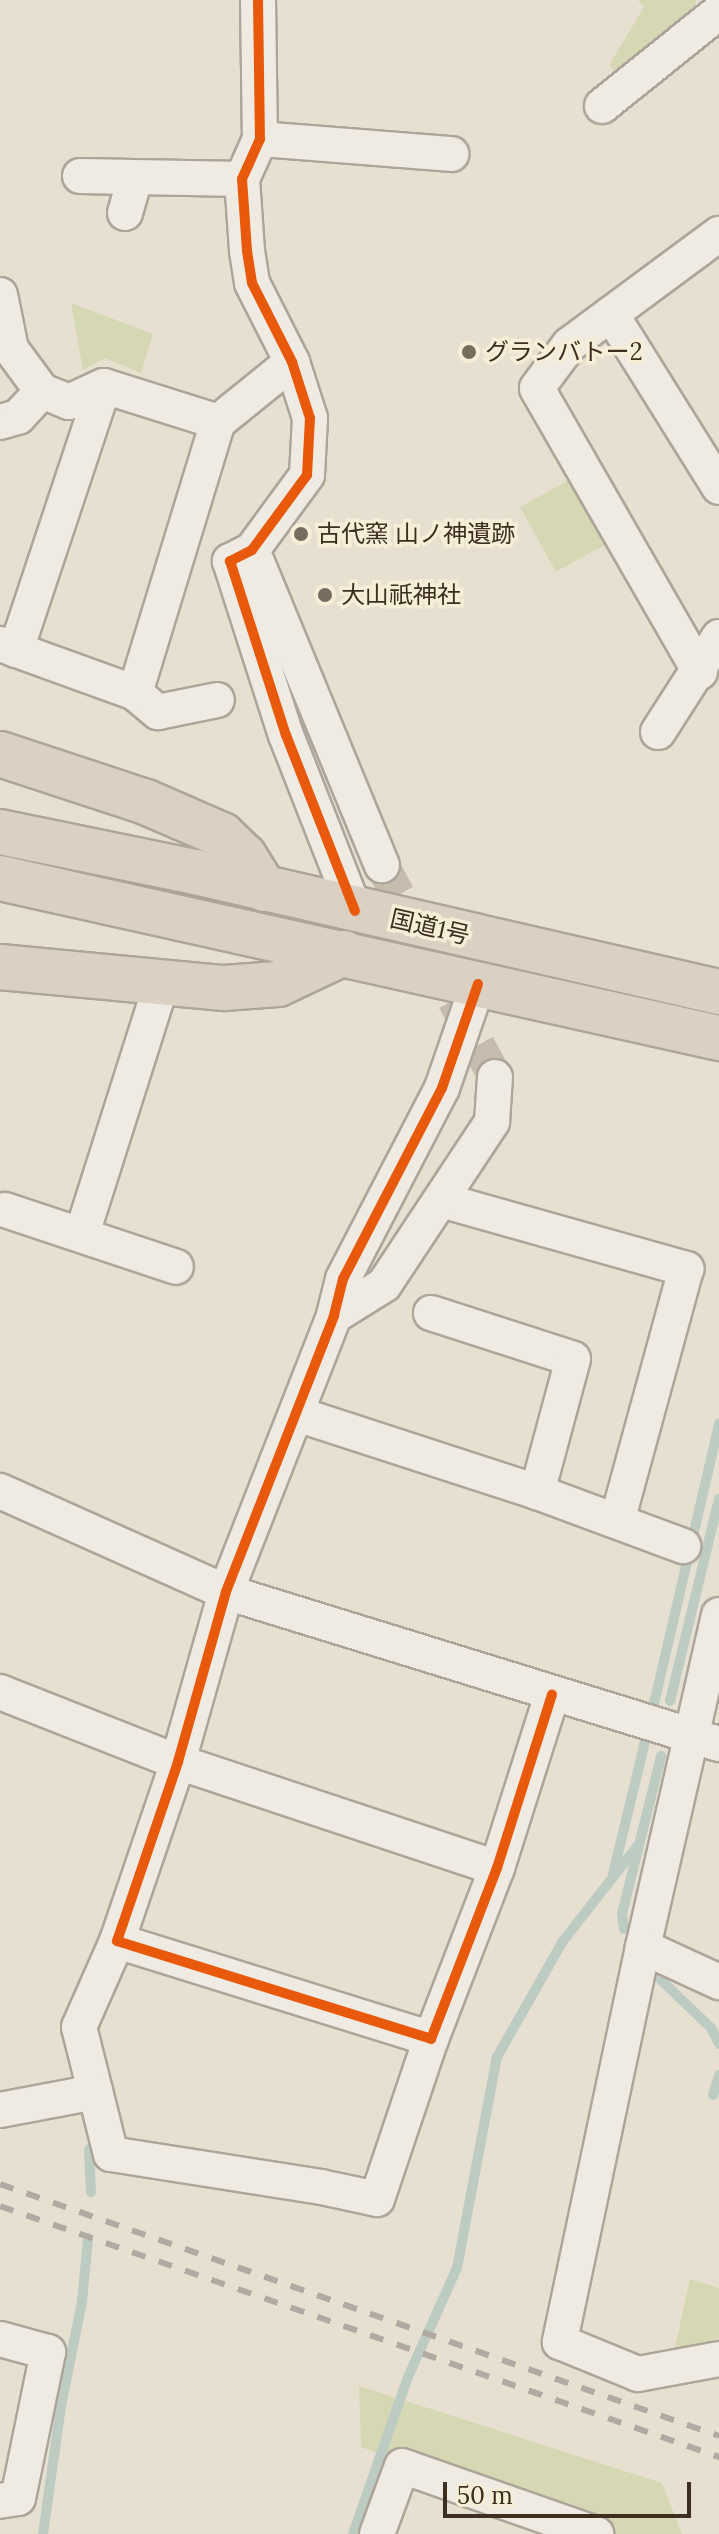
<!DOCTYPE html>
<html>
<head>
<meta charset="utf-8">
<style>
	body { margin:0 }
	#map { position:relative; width:719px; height:2534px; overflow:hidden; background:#e7e0d1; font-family:Lora,"Noto Sans JP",serif }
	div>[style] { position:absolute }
	.green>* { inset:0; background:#d6d7b3; transform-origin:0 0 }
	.stream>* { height:10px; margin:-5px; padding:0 5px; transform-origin:5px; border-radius:5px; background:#bcccc2 }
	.minor-tunnel>* { height:34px; margin-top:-17px; transform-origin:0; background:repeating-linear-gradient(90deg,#c5bcae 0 34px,transparent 0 51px) }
	.roads { filter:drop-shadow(2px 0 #ada599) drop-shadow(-2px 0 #ada599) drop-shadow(0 2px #ada599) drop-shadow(0 -2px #ada599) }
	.minor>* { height:34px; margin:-17px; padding:0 17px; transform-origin:17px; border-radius:17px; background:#efebe3 }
	.highway>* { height:44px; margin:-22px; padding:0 22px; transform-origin:22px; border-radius:22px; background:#dad1c2 }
	.rail>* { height:6px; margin-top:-3px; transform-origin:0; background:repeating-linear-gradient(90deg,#afaaa2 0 14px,transparent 0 28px) }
	.cycleway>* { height:10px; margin:-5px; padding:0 5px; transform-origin:5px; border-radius:5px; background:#e8590c }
	.dots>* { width:22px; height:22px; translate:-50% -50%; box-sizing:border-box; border:4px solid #f7eed8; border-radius:50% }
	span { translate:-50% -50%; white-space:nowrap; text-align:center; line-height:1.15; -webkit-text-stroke:7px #f7eed8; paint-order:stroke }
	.poi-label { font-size:24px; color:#3d2e20 }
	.left { translate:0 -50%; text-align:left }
	.street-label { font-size:24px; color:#3d2e20 }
	.scale { position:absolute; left:443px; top:2482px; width:248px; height:36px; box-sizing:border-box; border:4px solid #3d2e20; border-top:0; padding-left:10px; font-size:24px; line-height:28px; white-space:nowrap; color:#3d2e20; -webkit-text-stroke:6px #f7eed8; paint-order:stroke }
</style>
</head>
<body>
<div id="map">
	<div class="green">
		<i style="clip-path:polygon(638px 0,696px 0,695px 10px,621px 78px,609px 65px,644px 7px)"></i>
		<i style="clip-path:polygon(71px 303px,153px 334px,141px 373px,105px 358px,83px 370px)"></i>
		<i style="left:569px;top:480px;width:74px;height:56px;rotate:61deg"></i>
		<i style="clip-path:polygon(690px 2279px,719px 2288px,719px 2338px,674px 2352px)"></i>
		<i style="clip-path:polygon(359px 2386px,662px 2483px,682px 2534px,610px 2534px,361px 2447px)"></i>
	</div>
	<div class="stream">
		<i style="left:670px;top:1701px;width:208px;rotate:-76.4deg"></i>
		<i style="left:653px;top:1708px;width:292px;rotate:-76.9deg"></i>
		<i style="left:613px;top:1874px;width:136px;rotate:-76.4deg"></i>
		<i style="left:624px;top:1929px;width:15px;rotate:-98deg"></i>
		<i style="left:622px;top:1914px;width:163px;rotate:-76.1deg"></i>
		<i style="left:661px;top:1980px;width:69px;rotate:43.8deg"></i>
		<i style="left:711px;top:2028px;width:18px;rotate:63deg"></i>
		<i style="left:713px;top:2095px;width:21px;rotate:-73deg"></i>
		<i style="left:89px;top:2149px;width:43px;rotate:87.3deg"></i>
		<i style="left:43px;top:2534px;width:129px;rotate:-82deg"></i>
		<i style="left:61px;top:2406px;width:106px;rotate:-78.6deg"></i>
		<i style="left:82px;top:2302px;width:64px;rotate:-84.6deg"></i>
		<i style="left:353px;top:2534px;width:166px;rotate:-70.7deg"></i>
		<i style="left:408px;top:2377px;width:120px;rotate:-65.8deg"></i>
		<i style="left:457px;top:2268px;width:215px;rotate:-79.3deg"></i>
		<i style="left:497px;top:2057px;width:133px;rotate:-60.4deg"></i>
		<i style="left:563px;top:1941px;width:123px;rotate:-51.9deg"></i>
	</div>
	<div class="minor-tunnel">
		<i style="left:382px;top:865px;width:240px;rotate:61.9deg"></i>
	</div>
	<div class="roads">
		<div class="minor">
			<i style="left:258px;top:0;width:139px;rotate:89.2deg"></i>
			<i style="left:260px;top:139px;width:44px;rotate:114.2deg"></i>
			<i style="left:242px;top:179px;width:72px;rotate:86deg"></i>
			<i style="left:247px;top:251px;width:32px;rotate:81deg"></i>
			<i style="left:252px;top:283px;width:89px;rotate:63.1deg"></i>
			<i style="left:292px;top:362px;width:59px;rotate:72.2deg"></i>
			<i style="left:310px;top:418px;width:57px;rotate:93deg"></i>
			<i style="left:307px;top:475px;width:93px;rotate:126.3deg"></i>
			<i style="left:252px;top:550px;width:25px;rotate:153deg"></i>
			<i style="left:230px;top:561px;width:183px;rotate:72.2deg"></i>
			<i style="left:286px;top:735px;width:189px;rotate:68.6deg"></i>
			<i style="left:602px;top:106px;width:150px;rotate:-38.8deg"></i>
			<i style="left:260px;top:139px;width:192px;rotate:4.5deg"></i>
			<i style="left:80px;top:176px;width:162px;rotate:1.1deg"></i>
			<i style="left:125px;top:213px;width:37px;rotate:-74deg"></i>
			<i style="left:0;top:295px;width:55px;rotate:78.5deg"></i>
			<i style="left:11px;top:349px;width:52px;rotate:53.6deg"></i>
			<i style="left:611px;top:314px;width:204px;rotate:58deg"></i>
			<i style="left:0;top:422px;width:19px;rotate:-16deg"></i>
			<i style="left:18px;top:417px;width:35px;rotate:-47deg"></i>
			<i style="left:42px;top:391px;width:29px;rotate:22deg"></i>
			<i style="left:69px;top:402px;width:38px;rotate:-25deg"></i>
			<i style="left:104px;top:386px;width:120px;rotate:17.5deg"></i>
			<i style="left:252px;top:550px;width:341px;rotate:67.6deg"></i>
			<i style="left:0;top:644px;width:144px;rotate:19.9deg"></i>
			<i style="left:135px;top:693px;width:283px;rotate:-73deg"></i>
			<i style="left:218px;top:422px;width:95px;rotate:-39deg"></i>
			<i style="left:16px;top:650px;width:278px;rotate:-71.6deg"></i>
			<i style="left:700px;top:672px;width:327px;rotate:-119.9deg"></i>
			<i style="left:537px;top:388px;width:54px;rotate:-53.3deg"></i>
			<i style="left:569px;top:345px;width:187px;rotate:-36.5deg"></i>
			<i style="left:135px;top:693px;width:30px;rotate:40deg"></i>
			<i style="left:158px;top:712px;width:60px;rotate:-11.5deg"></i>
			<i style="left:658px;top:732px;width:113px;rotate:-57.3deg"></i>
			<i style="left:478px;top:984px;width:110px;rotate:109.1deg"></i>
			<i style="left:442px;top:1088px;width:215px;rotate:117.4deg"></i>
			<i style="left:343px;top:1279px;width:38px;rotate:104deg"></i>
			<i style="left:334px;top:1316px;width:296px;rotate:111.4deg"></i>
			<i style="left:226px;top:1592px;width:177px;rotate:105.8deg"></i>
			<i style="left:178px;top:1762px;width:189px;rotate:108.8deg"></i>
			<i style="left:117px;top:1941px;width:329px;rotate:17.3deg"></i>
			<i style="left:431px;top:2039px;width:183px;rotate:-68.9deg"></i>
			<i style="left:497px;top:1868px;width:182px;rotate:-72.4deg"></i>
			<i style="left:441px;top:1200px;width:255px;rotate:15.7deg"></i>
			<i style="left:686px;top:1269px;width:261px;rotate:105.3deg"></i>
			<i style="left:5px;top:1210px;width:180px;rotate:18.4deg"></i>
			<i style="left:82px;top:1234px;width:261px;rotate:-72.4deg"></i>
			<i style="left:431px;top:1313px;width:149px;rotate:17.9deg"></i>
			<i style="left:573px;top:1359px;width:138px;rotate:105.1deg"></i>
			<i style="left:334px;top:1316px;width:59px;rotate:-31.8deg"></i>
			<i style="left:384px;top:1285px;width:196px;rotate:-56.5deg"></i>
			<i style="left:492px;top:1122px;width:45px;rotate:-86.2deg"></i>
			<i style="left:297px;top:1414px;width:252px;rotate:18deg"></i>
			<i style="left:537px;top:1492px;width:156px;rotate:20.3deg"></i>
			<i style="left:0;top:1491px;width:248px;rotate:24.1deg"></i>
			<i style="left:226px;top:1592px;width:516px;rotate:17.14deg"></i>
			<i style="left:719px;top:1615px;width:341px;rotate:102.9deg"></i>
			<i style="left:643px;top:1947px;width:404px;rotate:101.9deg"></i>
			<i style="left:560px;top:2342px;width:84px;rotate:22.3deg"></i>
			<i style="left:638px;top:2374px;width:82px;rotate:-10.5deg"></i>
			<i style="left:0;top:1692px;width:191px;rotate:21.5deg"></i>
			<i style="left:178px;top:1762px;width:336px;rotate:18.4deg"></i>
			<i style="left:117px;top:1941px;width:94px;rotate:113.8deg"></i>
			<i style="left:79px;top:2027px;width:131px;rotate:75.9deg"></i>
			<i style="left:111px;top:2154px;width:213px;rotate:8.9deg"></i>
			<i style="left:321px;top:2187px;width:57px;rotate:12.1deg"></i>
			<i style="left:377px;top:2199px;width:169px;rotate:-71.4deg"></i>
			<i style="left:643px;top:1947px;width:84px;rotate:24.7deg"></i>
			<i style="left:0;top:2110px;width:97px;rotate:-10.7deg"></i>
			<i style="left:0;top:2339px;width:50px;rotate:15.2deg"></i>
			<i style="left:48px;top:2352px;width:149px;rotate:101.6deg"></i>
			<i style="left:18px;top:2498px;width:18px;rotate:171deg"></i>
			<i style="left:377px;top:2534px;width:72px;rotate:-69.8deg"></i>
			<i style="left:402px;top:2466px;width:206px;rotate:19.3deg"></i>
		</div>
		<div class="highway">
			<i style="left:0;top:754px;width:154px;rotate:18.2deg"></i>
			<i style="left:146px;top:802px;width:83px;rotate:23.5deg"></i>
			<i style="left:222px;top:835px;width:30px;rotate:44deg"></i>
			<i style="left:244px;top:856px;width:39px;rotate:58deg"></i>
			<i style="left:0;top:832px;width:199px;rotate:11.6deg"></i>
			<i style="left:195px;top:872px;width:538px;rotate:12.9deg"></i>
			<i style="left:0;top:878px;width:737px;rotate:12.55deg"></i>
			<i style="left:0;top:967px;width:225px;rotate:5.4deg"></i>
			<i style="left:224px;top:988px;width:54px;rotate:-4.2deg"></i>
			<i style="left:278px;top:984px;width:73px;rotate:-25.2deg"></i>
		</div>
	</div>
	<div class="rail">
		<i style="left:0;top:2184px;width:762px;rotate:19.31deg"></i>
		<i style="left:0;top:2206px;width:762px;rotate:19.24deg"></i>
	</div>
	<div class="cycleway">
		<i style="left:258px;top:0;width:139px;rotate:89.2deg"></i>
		<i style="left:260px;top:139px;width:44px;rotate:114.2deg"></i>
		<i style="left:242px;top:179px;width:72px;rotate:86deg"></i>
		<i style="left:247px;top:251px;width:32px;rotate:81deg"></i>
		<i style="left:252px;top:283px;width:89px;rotate:63.1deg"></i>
		<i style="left:292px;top:362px;width:59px;rotate:72.2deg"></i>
		<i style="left:310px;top:418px;width:57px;rotate:93deg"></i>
		<i style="left:307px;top:475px;width:93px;rotate:126.3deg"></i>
		<i style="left:252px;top:550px;width:25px;rotate:153deg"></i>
		<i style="left:230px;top:561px;width:183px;rotate:72.2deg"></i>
		<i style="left:286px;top:735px;width:189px;rotate:68.6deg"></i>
		<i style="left:478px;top:984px;width:110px;rotate:109.1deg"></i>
		<i style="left:442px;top:1088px;width:215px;rotate:117.4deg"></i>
		<i style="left:343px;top:1279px;width:38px;rotate:104deg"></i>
		<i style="left:334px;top:1316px;width:296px;rotate:111.4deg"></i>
		<i style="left:226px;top:1592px;width:177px;rotate:105.8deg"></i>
		<i style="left:178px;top:1762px;width:189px;rotate:108.8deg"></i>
		<i style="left:117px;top:1941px;width:329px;rotate:17.3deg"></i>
		<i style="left:431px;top:2039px;width:183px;rotate:-68.9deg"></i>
		<i style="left:497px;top:1868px;width:182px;rotate:-72.4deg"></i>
	</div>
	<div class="dots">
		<i style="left:469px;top:352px;background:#786c5e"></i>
		<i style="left:301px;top:534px;background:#786c5e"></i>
		<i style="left:325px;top:595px;background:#786c5e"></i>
	</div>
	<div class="poi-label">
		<span class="left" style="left:485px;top:352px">グランバトー2</span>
		<span class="left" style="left:317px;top:534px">古代窯 山ノ神遺跡</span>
		<span class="left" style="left:341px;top:595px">大山祇神社</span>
	</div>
	<div class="street-label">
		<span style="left:430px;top:927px;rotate:13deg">国道1号</span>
	</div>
	<div class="scale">50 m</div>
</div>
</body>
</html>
